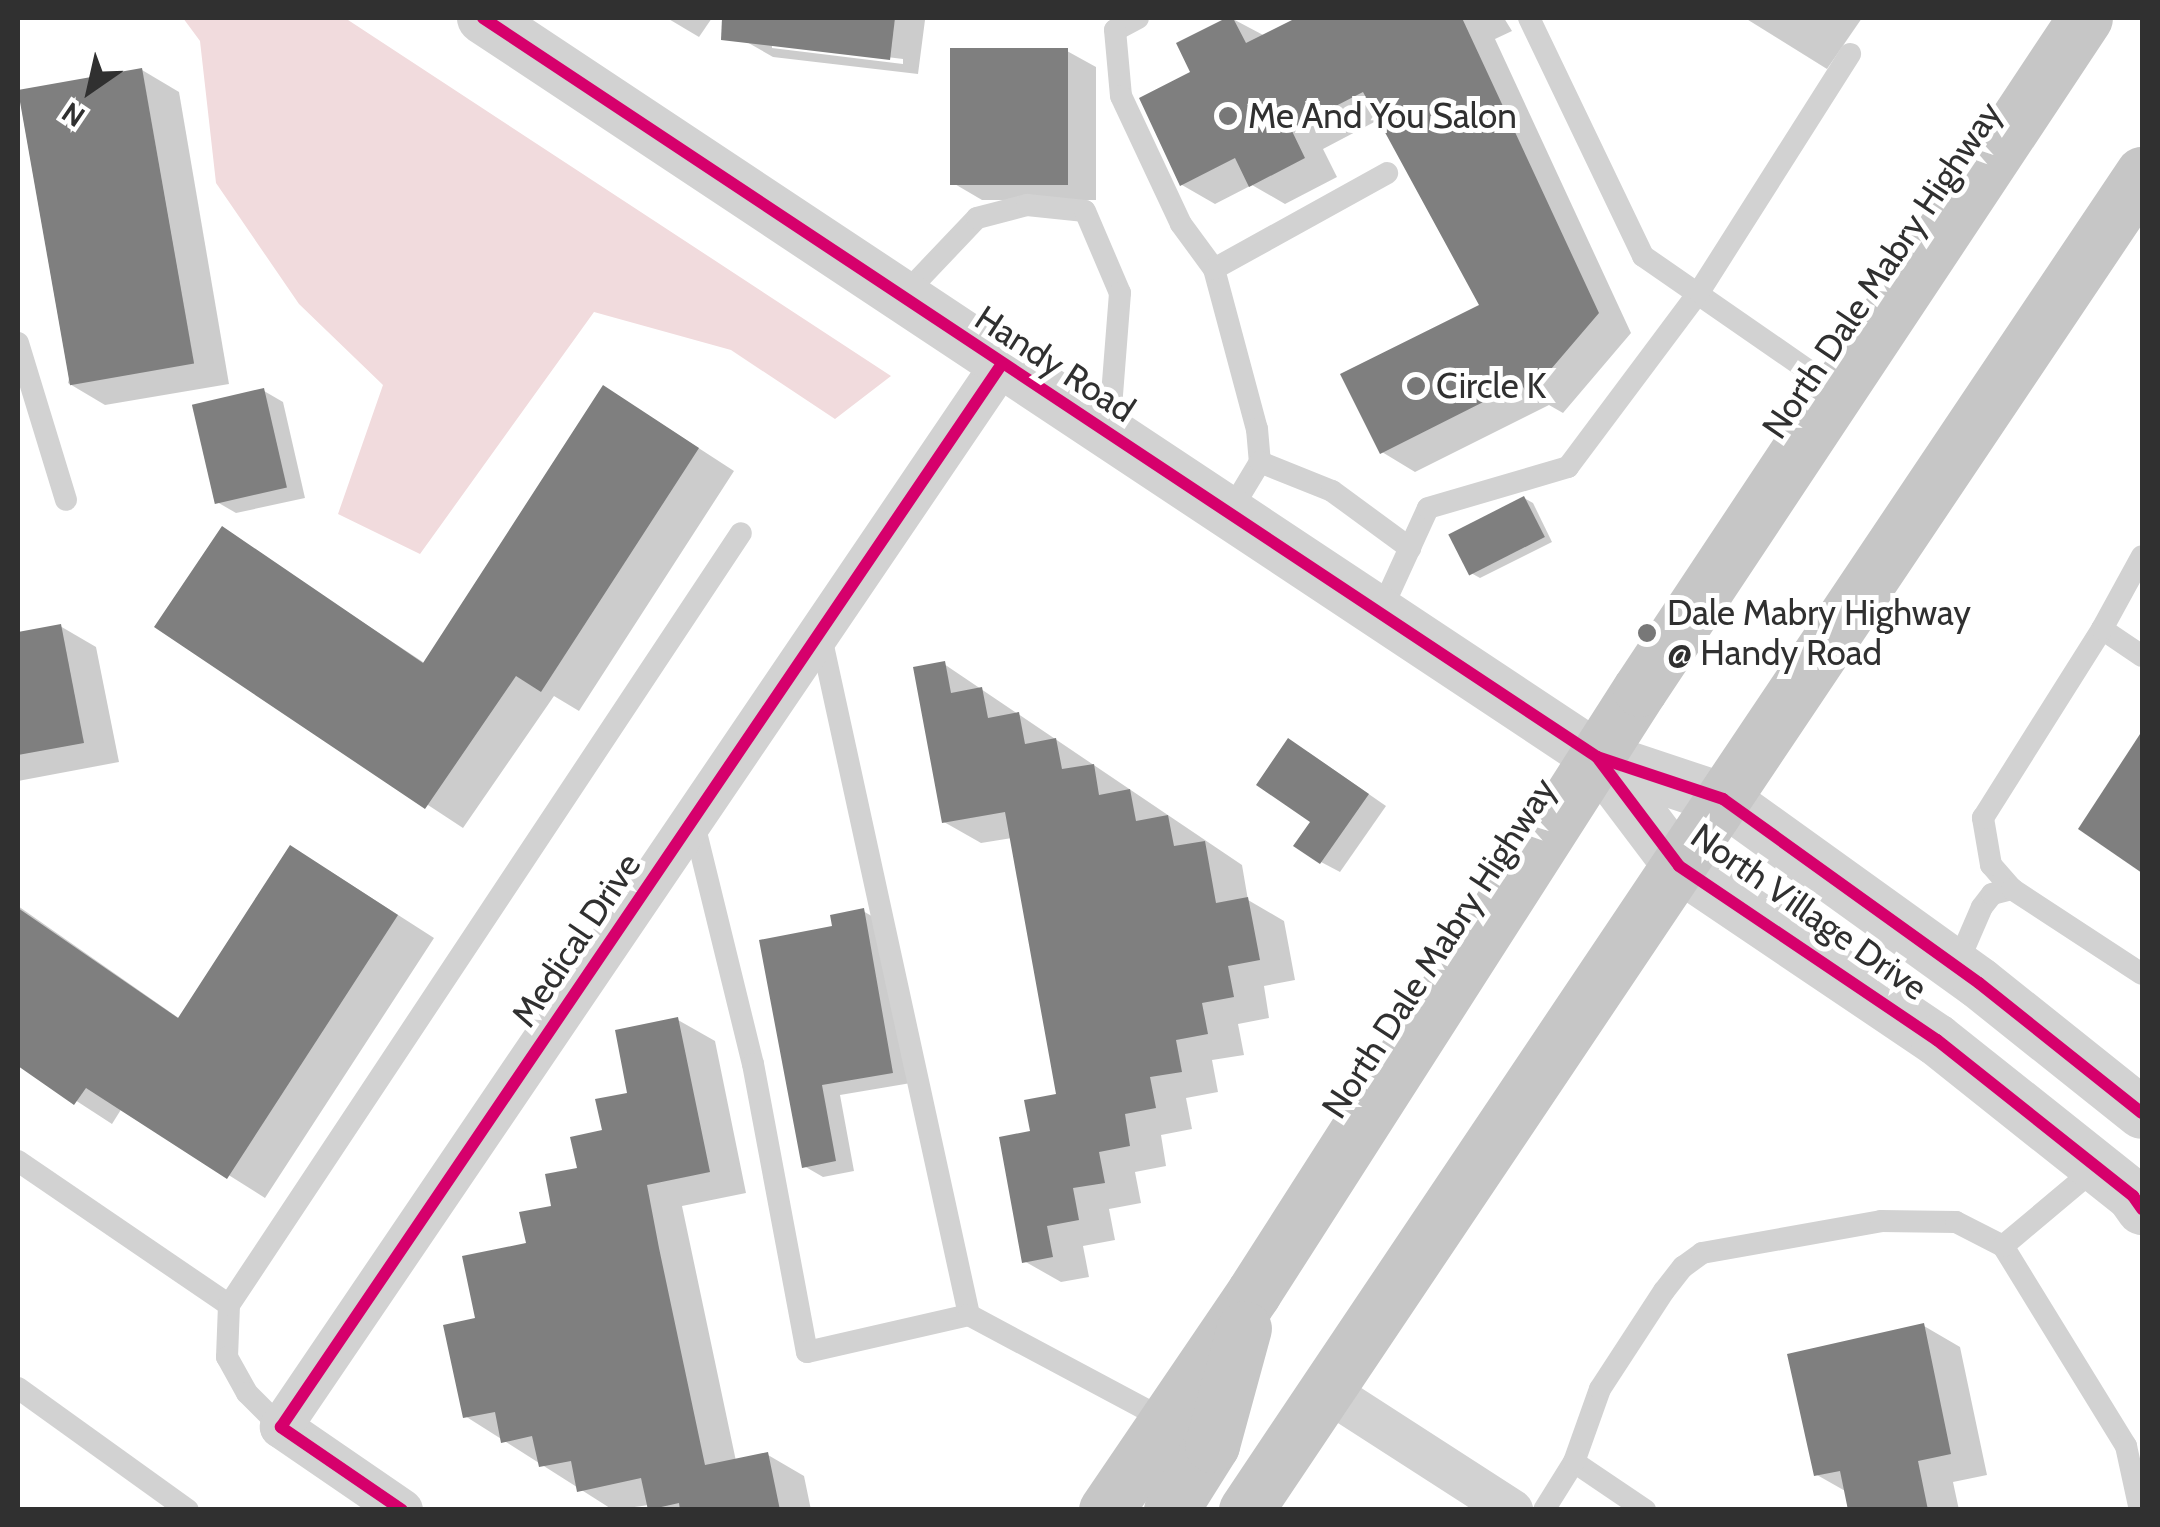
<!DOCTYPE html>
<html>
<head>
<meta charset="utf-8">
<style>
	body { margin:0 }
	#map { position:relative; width:2160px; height:1527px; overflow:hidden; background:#fff; font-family:Cabin,sans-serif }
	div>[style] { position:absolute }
	.water>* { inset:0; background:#f1dbdd }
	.shadow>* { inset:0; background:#0003 }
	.building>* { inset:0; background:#7f7f7f; transform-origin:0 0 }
	.service>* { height:22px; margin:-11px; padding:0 11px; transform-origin:11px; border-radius:11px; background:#d2d2d2 }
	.minor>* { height:42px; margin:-21px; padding:0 21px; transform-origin:21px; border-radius:21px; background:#d2d2d2 }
	.tertiary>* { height:52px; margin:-26px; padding:0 26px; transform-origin:26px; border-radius:26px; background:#d2d2d2 }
	.primary>* { height:55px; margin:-27.5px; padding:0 27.5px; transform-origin:27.5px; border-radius:27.5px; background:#c6c6c6 }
	.cycleway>* { height:12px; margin:-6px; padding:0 6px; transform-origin:6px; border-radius:6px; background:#d6006c }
	.dots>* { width:28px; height:28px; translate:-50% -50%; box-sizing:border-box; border:5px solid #fff; border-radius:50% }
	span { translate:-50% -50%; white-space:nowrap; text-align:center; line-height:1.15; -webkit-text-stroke:10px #fff; paint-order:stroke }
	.poi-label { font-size:35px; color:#303030 }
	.left { translate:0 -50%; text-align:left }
	.street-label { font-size:35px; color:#303030 }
	.frame { position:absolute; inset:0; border:20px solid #303030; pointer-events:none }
	.north { position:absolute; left:40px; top:40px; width:100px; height:100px; -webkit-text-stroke:8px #fff; paint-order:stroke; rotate:214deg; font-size:28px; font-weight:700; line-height:40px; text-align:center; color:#303030 }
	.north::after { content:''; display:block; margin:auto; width:35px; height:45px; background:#303030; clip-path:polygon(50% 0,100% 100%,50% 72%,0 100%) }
</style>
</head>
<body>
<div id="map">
	<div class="water">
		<i style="clip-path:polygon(183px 18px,345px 18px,891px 376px,835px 419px,731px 350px,594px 312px,420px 554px,338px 514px,383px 385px,299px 304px,216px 183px,200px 41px)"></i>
	</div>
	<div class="shadow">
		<i style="clip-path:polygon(667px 18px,712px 18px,699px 37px)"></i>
		<i style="clip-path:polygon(evenodd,748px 18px,921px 18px,925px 20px,918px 74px,773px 57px,745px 41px,748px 18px,772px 43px,903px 59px,903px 64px,772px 48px,772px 43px)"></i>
		<i style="clip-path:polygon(1231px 18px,1265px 36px,1301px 18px,1504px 18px,1512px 31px,1495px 39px,1631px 333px,1563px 413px,1549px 405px,1415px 472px,1382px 452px,1482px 306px,1380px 119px,1323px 149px,1337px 177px,1285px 204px,1252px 185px,1215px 204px,1182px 185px,1194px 73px,1179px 44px)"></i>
		<i style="clip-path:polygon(1745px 18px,1862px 18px,1827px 69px)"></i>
		<i style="clip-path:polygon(1067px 51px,1096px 67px,1096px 200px,982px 200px,953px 183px)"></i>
		<i style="clip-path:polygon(142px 70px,179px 92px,229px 384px,105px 405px,68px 383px)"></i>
		<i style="clip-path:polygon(264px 391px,283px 402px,305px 498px,236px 513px,217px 502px)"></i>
		<i style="clip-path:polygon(640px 410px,734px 471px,579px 711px,554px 696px,463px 828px,157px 627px,223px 530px,426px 664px)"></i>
		<i style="clip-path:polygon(1524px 498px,1533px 503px,1552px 542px,1480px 578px,1471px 573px)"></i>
		<i style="clip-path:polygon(60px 626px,96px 647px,119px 762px,18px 781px,18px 635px)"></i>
		<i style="clip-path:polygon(944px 664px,1242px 865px,1248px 900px,1284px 921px,1295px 980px,1264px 986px,1269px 1018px,1238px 1024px,1244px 1055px,1212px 1060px,1218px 1092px,1186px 1098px,1192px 1129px,1161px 1135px,1166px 1166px,1135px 1172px,1141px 1203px,1109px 1209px,1115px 1240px,1083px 1246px,1089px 1277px,1061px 1282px,1024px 1261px,1033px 1133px,1059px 1096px,1012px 838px,981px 843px,944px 822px)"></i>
		<i style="clip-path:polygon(2142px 736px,2142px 870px,2082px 828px)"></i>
		<i style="clip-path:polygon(1308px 752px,1386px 806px,1340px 872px,1321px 862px)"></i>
		<i style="clip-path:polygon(328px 870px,434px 938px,265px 1198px,122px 1108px,112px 1124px,18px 1063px,18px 906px,180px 1019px)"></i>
		<i style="clip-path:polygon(863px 911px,882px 922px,911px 1083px,840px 1095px,854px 1171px,823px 1177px,804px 1166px,835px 928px)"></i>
		<i style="clip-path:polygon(678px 1020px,715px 1041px,746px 1193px,682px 1206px,736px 1461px,768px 1455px,804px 1476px,811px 1510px,652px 1510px,649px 1505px,613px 1510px,465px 1416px,478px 1320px)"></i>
		<i style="clip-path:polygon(1924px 1326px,1960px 1347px,1987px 1475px,1953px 1482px,1959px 1510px,1851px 1510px,1847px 1492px,1817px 1475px)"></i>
	</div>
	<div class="building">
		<i style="clip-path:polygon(722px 18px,895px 18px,890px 60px,721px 40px)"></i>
		<i style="clip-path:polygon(1226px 18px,1233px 18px,1246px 43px,1296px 18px,1462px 18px,1599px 313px,1528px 396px,1521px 383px,1380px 454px,1340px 374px,1479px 305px,1363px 92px,1291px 129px,1305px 158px,1249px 187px,1235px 158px,1180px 186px,1139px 98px,1190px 72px,1176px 43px)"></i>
		<i style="left:950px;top:48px;width:118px;height:137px"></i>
		<i style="left:142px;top:68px;width:300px;height:126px;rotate:80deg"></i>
		<i style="clip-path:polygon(603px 385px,699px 448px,541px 692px,516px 676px,425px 809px,154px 627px,222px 526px,423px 663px)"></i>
		<i style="left:264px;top:388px;width:102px;height:74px;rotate:77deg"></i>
		<i style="left:1524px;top:496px;width:46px;height:85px;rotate:63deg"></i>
		<i style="clip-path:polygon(61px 624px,84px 743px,18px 755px,18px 632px)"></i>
		<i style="clip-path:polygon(945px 661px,951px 693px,982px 687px,988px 718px,1019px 712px,1025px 744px,1056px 738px,1062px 769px,1094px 764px,1099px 795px,1130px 789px,1136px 821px,1168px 815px,1174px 846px,1205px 841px,1216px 903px,1248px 897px,1260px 960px,1228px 966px,1234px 997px,1202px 1003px,1208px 1034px,1176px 1040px,1182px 1072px,1150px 1077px,1156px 1108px,1125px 1114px,1130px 1146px,1099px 1152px,1105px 1183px,1073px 1188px,1079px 1220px,1047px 1226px,1053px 1257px,1022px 1263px,999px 1137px,1030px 1131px,1024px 1100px,1056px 1094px,1005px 812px,942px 823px,913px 667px)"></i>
		<i style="clip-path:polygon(2142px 731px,2142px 873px,2078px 829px)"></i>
		<i style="clip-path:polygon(1288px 738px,1369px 794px,1320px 864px,1293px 846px,1310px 822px,1256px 785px)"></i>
		<i style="clip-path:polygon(290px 845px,398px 915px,227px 1179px,86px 1088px,74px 1105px,18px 1066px,18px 908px,178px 1018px)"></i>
		<i style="clip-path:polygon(864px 908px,893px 1073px,822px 1085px,836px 1161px,802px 1168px,759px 940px,832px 926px,830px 915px)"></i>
		<i style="clip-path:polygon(678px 1017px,710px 1172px,647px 1185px,659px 1248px,705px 1465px,768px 1452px,780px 1510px,680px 1510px,679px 1503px,648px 1510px,641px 1478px,577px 1492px,571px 1461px,539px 1467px,532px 1436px,501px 1443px,495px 1412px,463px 1418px,443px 1325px,475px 1318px,462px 1256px,526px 1243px,519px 1212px,551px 1206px,545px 1174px,577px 1168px,570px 1137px,602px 1130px,595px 1099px,627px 1093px,615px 1030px)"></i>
		<i style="clip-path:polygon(1924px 1323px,1951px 1454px,1918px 1461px,1928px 1510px,1848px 1510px,1840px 1471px,1814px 1476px,1787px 1354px)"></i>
	</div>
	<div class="service">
		<i style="left:1138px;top:18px;width:26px;rotate:152deg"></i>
		<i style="left:1115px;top:30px;width:66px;rotate:84.8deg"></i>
		<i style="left:1121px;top:96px;width:141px;rotate:64.9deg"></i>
		<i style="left:1181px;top:224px;width:56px;rotate:53.7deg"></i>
		<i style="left:1214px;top:269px;width:166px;rotate:75deg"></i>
		<i style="left:1257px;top:429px;width:33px;rotate:85deg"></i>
		<i style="left:1260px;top:462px;width:62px;rotate:121.1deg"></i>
		<i style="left:1529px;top:18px;width:264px;rotate:64.4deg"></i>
		<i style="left:1643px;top:256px;width:237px;rotate:34.7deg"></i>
		<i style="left:1214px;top:269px;width:198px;rotate:-29deg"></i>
		<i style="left:901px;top:298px;width:110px;rotate:-46.5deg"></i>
		<i style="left:977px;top:218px;width:52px;rotate:-14.6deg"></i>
		<i style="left:1027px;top:205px;width:58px;rotate:5.9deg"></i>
		<i style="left:1085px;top:211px;width:89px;rotate:66.9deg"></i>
		<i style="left:1120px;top:293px;width:141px;rotate:94.5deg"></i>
		<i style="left:18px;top:343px;width:164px;rotate:73deg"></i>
		<i style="left:1260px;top:462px;width:78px;rotate:21.9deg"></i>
		<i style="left:1332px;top:491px;width:97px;rotate:36.2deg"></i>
		<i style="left:1380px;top:613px;width:115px;rotate:-65.4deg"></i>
		<i style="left:1428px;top:508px;width:146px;rotate:-16.3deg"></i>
		<i style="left:1568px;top:467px;width:219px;rotate:-53.2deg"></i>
		<i style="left:1699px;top:292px;width:282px;rotate:-57.6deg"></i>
		<i style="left:2102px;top:629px;width:48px;rotate:34deg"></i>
		<i style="left:820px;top:632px;width:699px;rotate:77.69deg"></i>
		<i style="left:693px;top:820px;width:251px;rotate:76.2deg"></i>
		<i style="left:753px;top:1064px;width:293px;rotate:79.4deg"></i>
		<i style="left:807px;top:1352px;width:166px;rotate:-12.9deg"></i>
		<i style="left:969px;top:1315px;width:221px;rotate:28.1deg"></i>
		<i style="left:2012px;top:889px;width:32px;rotate:-131deg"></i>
		<i style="left:1991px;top:865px;width:48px;rotate:-99.7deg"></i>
		<i style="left:1983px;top:818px;width:223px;rotate:-57.8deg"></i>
		<i style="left:2102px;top:629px;width:83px;rotate:-61.3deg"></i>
		<i style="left:1956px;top:967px;width:65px;rotate:-66.6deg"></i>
		<i style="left:1982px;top:907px;width:16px;rotate:-52deg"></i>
		<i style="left:1992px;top:894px;width:21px;rotate:-14deg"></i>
		<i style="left:2012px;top:889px;width:155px;rotate:33.2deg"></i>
		<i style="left:18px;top:1161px;width:255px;rotate:34.3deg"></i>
		<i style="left:229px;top:1305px;width:52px;rotate:92.2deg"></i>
		<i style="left:227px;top:1357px;width:41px;rotate:60.9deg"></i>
		<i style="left:247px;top:1393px;width:48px;rotate:45deg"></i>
		<i style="left:2003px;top:1246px;width:235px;rotate:58.4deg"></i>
		<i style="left:2126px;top:1446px;width:66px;rotate:77.7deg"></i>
		<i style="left:229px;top:1305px;width:926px;rotate:-56.45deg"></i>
		<i style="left:18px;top:1388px;width:209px;rotate:35.7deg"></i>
		<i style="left:1574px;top:1462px;width:86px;rotate:34.1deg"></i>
		<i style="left:1544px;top:1510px;width:57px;rotate:-58deg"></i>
		<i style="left:1574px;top:1462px;width:77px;rotate:-70.4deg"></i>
		<i style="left:1600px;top:1389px;width:117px;rotate:-56.9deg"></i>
		<i style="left:1664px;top:1291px;width:31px;rotate:-52deg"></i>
		<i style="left:1683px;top:1267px;width:24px;rotate:-36deg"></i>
		<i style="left:1702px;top:1253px;width:182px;rotate:-10.1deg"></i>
		<i style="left:1881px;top:1221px;width:75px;rotate:0.8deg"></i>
		<i style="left:1956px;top:1222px;width:53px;rotate:27.1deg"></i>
		<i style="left:2003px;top:1246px;width:123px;rotate:-40deg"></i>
	</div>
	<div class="minor">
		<i style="left:1324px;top:1389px;width:224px;rotate:32.8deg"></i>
		<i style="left:402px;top:1510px;width:147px;rotate:-145.6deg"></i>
		<i style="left:281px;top:1427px;width:1283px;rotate:-55.86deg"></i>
	</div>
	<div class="tertiary">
		<i style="left:483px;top:18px;width:1337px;rotate:33.56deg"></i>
		<i style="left:1597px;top:757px;width:133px;rotate:18.4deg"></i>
		<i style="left:1723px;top:799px;width:315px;rotate:35.7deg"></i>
		<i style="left:1979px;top:983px;width:208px;rotate:38.6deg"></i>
		<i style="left:1597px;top:757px;width:136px;rotate:53deg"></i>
		<i style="left:1679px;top:866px;width:311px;rotate:34deg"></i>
		<i style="left:1937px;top:1040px;width:251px;rotate:38.5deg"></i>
		<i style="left:2133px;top:1196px;width:16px;rotate:55deg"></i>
	</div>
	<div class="primary">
		<i style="left:1106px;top:1510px;width:263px;rotate:-55.8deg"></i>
		<i style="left:1254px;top:1292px;width:716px;rotate:-57.38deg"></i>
		<i style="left:1640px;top:689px;width:805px;rotate:-56.45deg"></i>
		<i style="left:1171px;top:1510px;width:77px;rotate:-57.8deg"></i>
		<i style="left:1212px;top:1445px;width:121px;rotate:-74.7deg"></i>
		<i style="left:1246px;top:1510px;width:1609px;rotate:-56.15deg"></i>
	</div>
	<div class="cycleway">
		<i style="left:483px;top:18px;width:1337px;rotate:33.56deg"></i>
		<i style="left:1597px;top:757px;width:133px;rotate:18.4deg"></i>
		<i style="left:1723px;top:799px;width:315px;rotate:35.7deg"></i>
		<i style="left:1979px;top:983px;width:208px;rotate:38.6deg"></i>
		<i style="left:1597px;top:757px;width:136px;rotate:53deg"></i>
		<i style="left:1679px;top:866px;width:311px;rotate:34deg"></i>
		<i style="left:1937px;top:1040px;width:251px;rotate:38.5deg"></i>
		<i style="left:2133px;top:1196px;width:16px;rotate:55deg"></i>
		<i style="left:402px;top:1510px;width:147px;rotate:-145.6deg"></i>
		<i style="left:281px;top:1427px;width:1283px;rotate:-55.86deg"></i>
	</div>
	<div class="dots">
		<i style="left:1228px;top:116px;background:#787878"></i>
		<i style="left:1416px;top:386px;background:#787878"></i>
		<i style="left:1647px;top:633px;background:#787878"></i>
	</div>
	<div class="poi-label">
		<span class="left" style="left:1248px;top:116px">Me And You Salon</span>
		<span class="left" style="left:1436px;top:386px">Circle K</span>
		<span class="left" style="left:1667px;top:633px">Dale Mabry Highway<br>@ Handy Road</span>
	</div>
	<div class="street-label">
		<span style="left:1882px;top:270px;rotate:-56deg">North Dale Mabry Highway</span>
		<span style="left:1055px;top:364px;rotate:33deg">Handy Road</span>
		<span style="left:1809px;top:912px;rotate:35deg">North Village Drive</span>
		<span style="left:576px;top:940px;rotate:-56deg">Medical Drive</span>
		<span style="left:1439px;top:948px;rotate:-57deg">North Dale Mabry Highway</span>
	</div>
	<div class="frame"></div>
	<div class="north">N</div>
</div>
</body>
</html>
